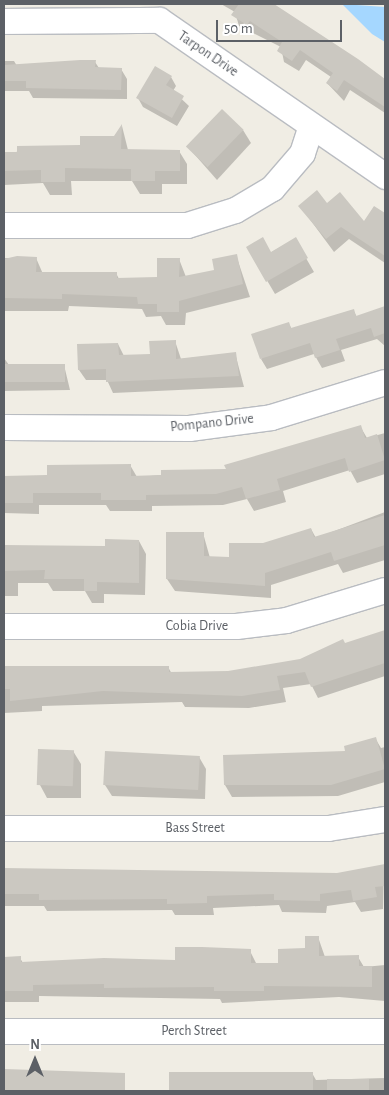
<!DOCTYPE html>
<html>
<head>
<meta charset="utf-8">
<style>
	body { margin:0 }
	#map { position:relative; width:389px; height:1095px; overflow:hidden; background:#f0ede4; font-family:"Alegreya Sans",sans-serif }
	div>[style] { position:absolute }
	.water>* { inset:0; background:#a5d7ff }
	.shadow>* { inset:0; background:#0003; transform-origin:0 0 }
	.building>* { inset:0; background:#cbc8c1; transform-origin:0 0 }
	.roads { filter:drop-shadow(1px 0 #b9bcc1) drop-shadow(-1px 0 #b9bcc1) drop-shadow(0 1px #b9bcc1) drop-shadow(0 -1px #b9bcc1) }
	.minor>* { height:25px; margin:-12.5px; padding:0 12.5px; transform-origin:12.5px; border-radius:12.5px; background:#fff }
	span { translate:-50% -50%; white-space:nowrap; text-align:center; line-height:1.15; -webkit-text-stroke:5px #fff; paint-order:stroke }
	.street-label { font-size:14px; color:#5c6066 }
	.frame { position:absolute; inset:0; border:5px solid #5c6066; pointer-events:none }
	.north { position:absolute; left:10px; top:1035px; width:50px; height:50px; -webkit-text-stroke:4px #fff; paint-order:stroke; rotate:0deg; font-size:14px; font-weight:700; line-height:20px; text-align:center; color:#5c6066 }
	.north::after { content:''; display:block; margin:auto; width:18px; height:22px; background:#5c6066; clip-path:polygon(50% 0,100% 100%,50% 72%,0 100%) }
	.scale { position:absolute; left:216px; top:20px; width:126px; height:22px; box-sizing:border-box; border:2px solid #5c6066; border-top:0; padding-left:6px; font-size:15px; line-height:18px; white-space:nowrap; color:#5c6066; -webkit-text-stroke:4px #fff; paint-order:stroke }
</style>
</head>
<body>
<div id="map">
	<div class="water">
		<i style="clip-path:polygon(342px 4px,385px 7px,385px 42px,372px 34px)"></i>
	</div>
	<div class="shadow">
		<i style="clip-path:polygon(221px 4px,269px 4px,385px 80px,385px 113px,350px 90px,344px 101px,327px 83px,331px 77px,306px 60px,299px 71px,284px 62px,281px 47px,239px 26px,235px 12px)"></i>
		<i style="clip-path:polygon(4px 61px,14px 61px,17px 66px,95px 62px,99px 68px,121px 69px,127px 79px,127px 99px,33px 98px,29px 91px,4px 91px)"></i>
		<i style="clip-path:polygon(171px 77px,176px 86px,173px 91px,189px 106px,177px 126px,143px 107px,138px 98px)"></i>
		<i style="clip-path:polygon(122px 126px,128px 150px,179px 151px,187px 164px,187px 184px,162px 184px,162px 194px,140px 194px,132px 181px,71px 181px,72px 195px,50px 195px,43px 183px,4px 185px,4px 153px,82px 146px,115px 138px)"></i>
		<i style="clip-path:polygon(243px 130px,251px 143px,217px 180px,188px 147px)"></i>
		<i style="clip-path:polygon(327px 205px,364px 223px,374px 207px,385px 215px,385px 263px,349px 239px,334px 252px,300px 206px)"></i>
		<i style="clip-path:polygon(295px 239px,314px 272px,275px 294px,248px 248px,270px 253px)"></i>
		<i style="clip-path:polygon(236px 255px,250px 297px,186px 313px,185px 325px,166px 325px,161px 316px,146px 317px,142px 309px,69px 306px,68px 311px,4px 311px,4px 258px,36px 258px,43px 274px,116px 273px,119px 279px,158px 278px,179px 259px,186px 277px,215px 271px)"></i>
		<i style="clip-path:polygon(385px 307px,385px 346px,377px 339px,341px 350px,345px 361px,322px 368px,314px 354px,267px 369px,261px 359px,288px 323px,292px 329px,353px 310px,357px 317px)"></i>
		<i style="clip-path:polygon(175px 341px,181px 359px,235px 353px,244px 387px,113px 393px,107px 380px,86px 380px,79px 370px,118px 344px,124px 356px,151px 355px)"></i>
		<i style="clip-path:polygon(4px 358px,9px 365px,64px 365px,70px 390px,4px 391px)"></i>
		<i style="clip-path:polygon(360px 426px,367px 438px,385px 433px,385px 474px,357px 483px,350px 470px,283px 491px,286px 502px,254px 511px,247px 499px,223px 505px,152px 506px,152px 511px,110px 511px,106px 505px,39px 505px,39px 514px,4px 513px,4px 477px,48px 477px,130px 465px,137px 477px,227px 470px)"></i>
		<i style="clip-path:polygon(385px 512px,385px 560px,343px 573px,338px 564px,271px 585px,271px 598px,175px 591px,167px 579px,203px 533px,210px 558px,230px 558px,311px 529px,316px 538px)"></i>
		<i style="clip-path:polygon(139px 541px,146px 554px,145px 595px,104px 594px,104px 603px,92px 603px,85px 591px,53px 591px,48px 583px,18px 583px,18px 596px,4px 596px,4px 547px,106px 547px)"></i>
		<i style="clip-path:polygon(385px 632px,385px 676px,318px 698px,311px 684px,283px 688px,286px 702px,249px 708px,185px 707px,182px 702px,42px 706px,42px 711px,4px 713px,4px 666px,168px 667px,172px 674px,228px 672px,301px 660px)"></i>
		<i style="clip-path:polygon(375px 738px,381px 748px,385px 747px,385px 782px,338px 796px,232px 797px,225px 785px,224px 756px,347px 752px)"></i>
		<i style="clip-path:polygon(73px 751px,81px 764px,81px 798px,47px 798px,40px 785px)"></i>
		<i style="clip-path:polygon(199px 757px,206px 769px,205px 799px,112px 796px,105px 785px)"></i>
		<i style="clip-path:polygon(384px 866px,383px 909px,361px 912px,355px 902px,327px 906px,326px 913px,282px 912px,279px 905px,213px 908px,214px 915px,175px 915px,172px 910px,47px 911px,44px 906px,4px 906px,4px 869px,337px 875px)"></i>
		<i style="clip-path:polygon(318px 937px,325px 957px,358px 957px,364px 967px,385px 965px,385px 1001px,339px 997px,222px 1003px,220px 999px,39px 996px,39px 1002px,4px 1002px,4px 957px,20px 958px,23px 963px,177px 962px,250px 951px,257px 965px,279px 965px,306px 950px)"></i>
		<i style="left:4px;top:1073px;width:121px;height:18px"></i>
		<i style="clip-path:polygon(312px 1073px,316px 1080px,385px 1078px,385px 1091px,222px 1091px,221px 1075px)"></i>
	</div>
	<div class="building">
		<i style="clip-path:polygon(239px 4px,274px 4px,358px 59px,385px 79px,385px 107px,344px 80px,337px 91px,326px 83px,333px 73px,300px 50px,292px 61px,277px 51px,282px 42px,250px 21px,247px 25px,231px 15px)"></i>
		<i style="clip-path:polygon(80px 60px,96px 60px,95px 67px,122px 68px,121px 90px,26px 88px,26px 81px,4px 81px,4px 65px)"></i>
		<i style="clip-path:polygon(155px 66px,172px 76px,166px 85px,184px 96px,172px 118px,136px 98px)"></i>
		<i style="left:222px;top:109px;width:30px;height:52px;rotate:44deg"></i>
		<i style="clip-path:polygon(122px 124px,121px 149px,180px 150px,180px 171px,155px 171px,155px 181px,131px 181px,131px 169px,65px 168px,65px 182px,41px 182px,41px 170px,4px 171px,4px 152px,17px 152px,17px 146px,80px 145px,80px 136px,114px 136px)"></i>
		<i style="clip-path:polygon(317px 190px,327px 203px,340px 192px,364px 221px,374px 206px,385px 213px,385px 256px,341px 227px,326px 239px,298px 206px)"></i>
		<i style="clip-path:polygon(263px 237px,271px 252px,296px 237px,308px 258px,266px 282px,246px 247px)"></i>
		<i style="clip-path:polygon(237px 254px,243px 284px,179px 301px,179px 312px,157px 312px,157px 304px,138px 304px,137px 297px,62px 294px,62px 299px,4px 298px,4px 259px,17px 256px,37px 257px,36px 272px,117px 272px,117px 278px,157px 277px,157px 258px,180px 258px,179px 277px,214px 270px,212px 259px)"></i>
		<i style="clip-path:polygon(385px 306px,385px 333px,374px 337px,371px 328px,336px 339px,340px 350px,315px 358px,310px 343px,260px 359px,251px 334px,289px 322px,291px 328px,354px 309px,356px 316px)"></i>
		<i style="clip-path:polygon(176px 340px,176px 359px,236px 352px,239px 376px,106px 382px,106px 369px,78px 370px,77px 344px,118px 343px,119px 355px,150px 354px,149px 341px)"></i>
		<i style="left:4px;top:364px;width:61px;height:18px"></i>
		<i style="clip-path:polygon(361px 425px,365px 438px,377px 434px,385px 460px,349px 472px,345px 458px,277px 479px,280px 490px,246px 499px,242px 487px,216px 494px,146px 495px,146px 500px,101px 500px,101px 493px,33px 493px,33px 503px,4px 503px,4px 476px,47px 475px,47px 465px,131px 464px,131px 476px,161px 475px,161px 470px,226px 469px,224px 465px)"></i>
		<i style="clip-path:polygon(385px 515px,385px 545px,334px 561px,331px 552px,265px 573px,265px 586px,166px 579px,166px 532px,204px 532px,204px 556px,229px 557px,229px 543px,263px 543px,311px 528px,314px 537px)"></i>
		<i style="clip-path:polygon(105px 539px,139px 540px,139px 583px,97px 582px,97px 591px,84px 591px,84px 579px,44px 579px,45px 570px,4px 571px,4px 545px,105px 546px)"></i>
		<i style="clip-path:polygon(385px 630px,385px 663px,311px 687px,305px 672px,277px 676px,280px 690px,242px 696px,103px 691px,10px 701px,10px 689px,4px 689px,4px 666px,169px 666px,169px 672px,228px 671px,300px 659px,343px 639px,345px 643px)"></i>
		<i style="clip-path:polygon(376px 737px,385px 769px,331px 785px,224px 785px,223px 755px,345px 751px,344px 746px)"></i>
		<i style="left:38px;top:749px;width:36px;height:36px;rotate:2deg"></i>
		<i style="left:105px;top:751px;width:95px;height:34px;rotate:3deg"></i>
		<i style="clip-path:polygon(385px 864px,385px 886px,375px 887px,377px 897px,353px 901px,351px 890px,320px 894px,320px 901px,274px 900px,274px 894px,207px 896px,207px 903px,167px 904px,167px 899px,39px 900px,39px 894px,4px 894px,4px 868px,337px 873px)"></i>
		<i style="clip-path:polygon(305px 936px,319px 936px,319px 956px,359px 955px,359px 966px,372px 966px,372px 987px,264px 986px,264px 991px,214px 991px,214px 987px,104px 988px,104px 984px,33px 985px,33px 991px,4px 991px,4px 957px,21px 956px,21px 962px,104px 958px,175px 960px,175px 947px,202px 947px,251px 949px,251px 963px,278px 963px,278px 949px,305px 948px)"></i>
		<i style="clip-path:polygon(4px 1069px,125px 1073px,125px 1091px,4px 1091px)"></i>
		<i style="left:169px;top:1072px;width:144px;height:19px"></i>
		<i style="left:327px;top:1079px;width:42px;height:12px"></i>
	</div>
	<div class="roads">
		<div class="minor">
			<i style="left:4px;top:21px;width:155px;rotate:-0.4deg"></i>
			<i style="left:159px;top:20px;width:275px;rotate:34.6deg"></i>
			<i style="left:4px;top:225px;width:183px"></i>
			<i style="left:187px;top:225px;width:50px;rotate:-17.4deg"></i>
			<i style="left:235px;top:210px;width:43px;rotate:-30.7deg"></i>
			<i style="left:272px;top:188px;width:46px;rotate:-49.4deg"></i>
			<i style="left:302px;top:153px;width:29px;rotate:-72deg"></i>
			<i style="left:4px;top:427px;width:185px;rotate:0.3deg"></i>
			<i style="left:189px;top:428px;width:83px;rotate:-7.6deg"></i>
			<i style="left:271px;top:417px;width:119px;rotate:-17.1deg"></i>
			<i style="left:4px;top:626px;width:232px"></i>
			<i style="left:236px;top:626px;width:50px;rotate:-6.8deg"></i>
			<i style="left:286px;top:620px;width:103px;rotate:-16.9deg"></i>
			<i style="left:4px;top:828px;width:324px"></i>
			<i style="left:328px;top:828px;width:58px;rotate:-9deg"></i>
			<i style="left:4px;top:1031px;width:381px"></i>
		</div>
	</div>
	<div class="street-label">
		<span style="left:208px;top:54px;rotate:34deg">Tarpon Drive</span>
		<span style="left:212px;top:423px;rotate:-6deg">Pompano Drive</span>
		<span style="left:197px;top:626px">Cobia Drive</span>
		<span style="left:195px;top:828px">Bass Street</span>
		<span style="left:194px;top:1031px">Perch Street</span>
	</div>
	<div class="frame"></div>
	<div class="north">N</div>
	<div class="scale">50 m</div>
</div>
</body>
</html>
